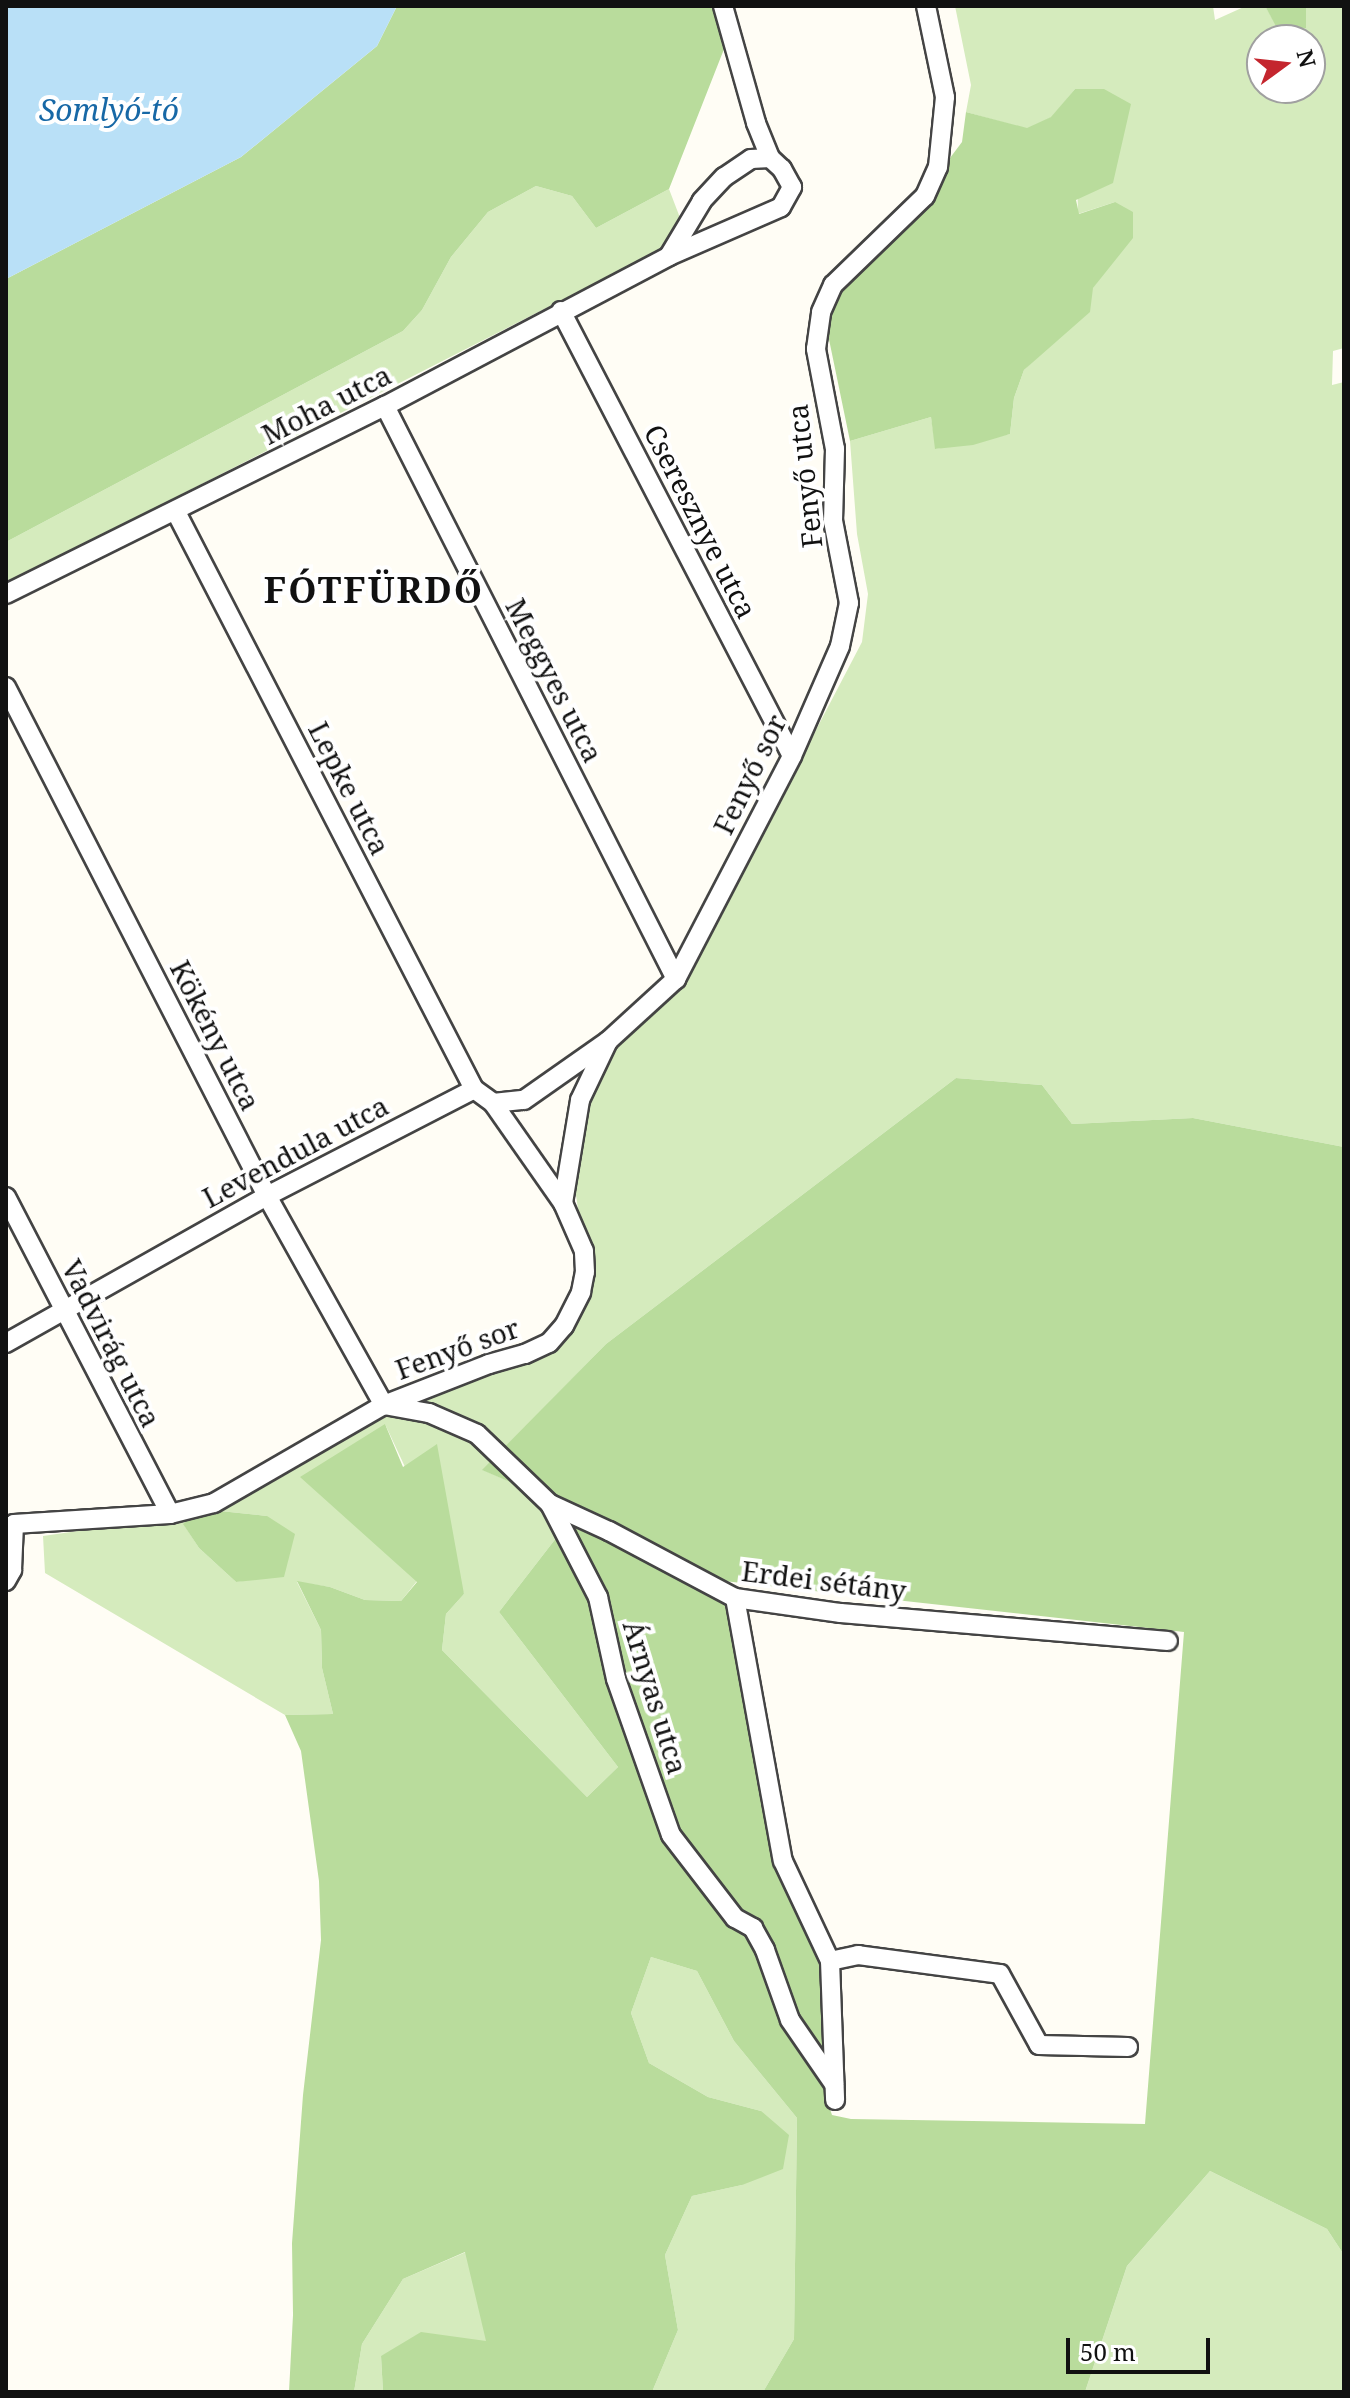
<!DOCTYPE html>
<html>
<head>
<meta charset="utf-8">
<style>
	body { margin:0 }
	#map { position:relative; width:1350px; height:2398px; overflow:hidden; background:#fffdf5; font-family:"Noto Serif",serif }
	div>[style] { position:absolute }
	.green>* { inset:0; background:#d5ebbd }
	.forest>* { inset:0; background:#b9dc9c }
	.water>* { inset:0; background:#b9e0f7 }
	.roads { filter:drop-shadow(2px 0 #444) drop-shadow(-2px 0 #444) drop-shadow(0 2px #444) drop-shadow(0 -2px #444) }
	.street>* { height:18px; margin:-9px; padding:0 9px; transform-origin:9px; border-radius:9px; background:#fff }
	span { translate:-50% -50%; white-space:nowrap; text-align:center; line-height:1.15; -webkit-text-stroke:8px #fff; paint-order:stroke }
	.street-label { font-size:28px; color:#111 }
	.water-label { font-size:30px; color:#1768a6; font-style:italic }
	.district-label { font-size:36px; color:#111; font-weight:700; letter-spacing:2px }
	.frame { position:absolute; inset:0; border:8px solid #111; pointer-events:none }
	.north { position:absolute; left:1246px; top:24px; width:80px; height:80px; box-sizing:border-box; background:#fff; border:2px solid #a0a0a0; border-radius:50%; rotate:75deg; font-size:22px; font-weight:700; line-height:32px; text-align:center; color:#111 }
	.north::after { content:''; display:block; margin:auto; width:28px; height:36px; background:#c4262e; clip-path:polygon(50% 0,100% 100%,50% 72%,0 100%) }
	.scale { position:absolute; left:1066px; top:2338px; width:144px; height:36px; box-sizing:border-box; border:4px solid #111; border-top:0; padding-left:10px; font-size:24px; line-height:28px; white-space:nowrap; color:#111; -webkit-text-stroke:6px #fff; paint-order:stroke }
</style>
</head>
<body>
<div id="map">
	<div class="green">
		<i style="clip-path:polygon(evenodd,955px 6px,1213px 6px,1215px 20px,1246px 6px,1265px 6px,1278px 28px,1306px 28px,1306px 6px,1344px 6px,1344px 348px,1333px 351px,1332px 385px,1344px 382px,1344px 1147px,1193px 1118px,1072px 1124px,1042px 1085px,956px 1078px,606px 1344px,483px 1470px,577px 1511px,499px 1612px,618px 1767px,587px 1797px,442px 1650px,446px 1614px,464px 1594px,385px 1424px,417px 1581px,401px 1601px,365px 1600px,330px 1587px,297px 1582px,321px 1630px,322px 1668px,333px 1714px,285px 1715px,45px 1573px,43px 1536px,196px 1514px,184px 1525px,199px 1548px,236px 1582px,260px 1578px,267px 1516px,220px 1511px,285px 1475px,414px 1392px,546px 1339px,578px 1298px,584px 1251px,571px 1160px,585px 1112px,612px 1053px,694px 963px,862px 642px,868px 594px,857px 534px,850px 441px,931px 417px,936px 449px,1010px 434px,1014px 398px,1024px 370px,1047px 348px,1107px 269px,1115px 202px,1078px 214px,1075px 89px,1052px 117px,1027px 129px,966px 112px,971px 85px,955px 6px,1262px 40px,1310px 40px,1310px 88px,1262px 88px,1262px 40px)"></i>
		<i style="clip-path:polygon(536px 186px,572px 196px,596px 228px,669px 189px,687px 236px,6px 584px,6px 542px,403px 331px,422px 310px,451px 257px,488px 212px)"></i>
		<i style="clip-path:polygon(651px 1957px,697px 1971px,734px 2041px,797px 2118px,794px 2339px,763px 2392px,652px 2392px,678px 2330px,665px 2255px,692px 2196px,742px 2185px,761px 2111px,708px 2097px,649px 2063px,631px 2013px)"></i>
		<i style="clip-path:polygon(1210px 2171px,1327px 2229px,1344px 2255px,1344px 2392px,1085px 2392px,1127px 2266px)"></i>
		<i style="clip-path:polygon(466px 2252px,487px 2342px,381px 2356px,383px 2392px,354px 2392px,362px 2344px,403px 2279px)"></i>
	</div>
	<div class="forest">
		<i style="clip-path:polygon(397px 6px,714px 6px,726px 44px,669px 189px,596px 228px,572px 196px,536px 186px,488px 212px,451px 257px,422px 310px,403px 331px,6px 542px,6px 279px,241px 157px,377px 46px)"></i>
		<i style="clip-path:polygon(1265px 6px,1306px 6px,1306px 28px,1277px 28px)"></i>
		<i style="clip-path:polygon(1075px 89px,1104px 89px,1131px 104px,1113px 183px,1076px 200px,1079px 214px,1115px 202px,1133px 212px,1133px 238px,1093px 288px,1090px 312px,1024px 370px,1014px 398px,1010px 434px,973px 445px,935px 449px,931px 417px,850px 441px,819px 291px,929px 186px,962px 142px,966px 112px,1027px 128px,1051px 117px)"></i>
		<i style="clip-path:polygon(evenodd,956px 1078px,1042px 1085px,1072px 1124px,1193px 1118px,1344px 1147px,1344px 2255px,1327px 2229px,1210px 2171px,1127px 2266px,1085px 2392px,763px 2392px,794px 2339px,797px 2118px,734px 2041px,697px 1971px,651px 1957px,631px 2013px,649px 2063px,708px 2097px,761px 2111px,789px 2135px,783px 2169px,742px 2185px,692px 2196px,665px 2255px,678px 2330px,652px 2392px,383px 2392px,381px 2356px,421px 2332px,486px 2341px,465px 2252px,403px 2279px,362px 2344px,354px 2392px,289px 2392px,293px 2315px,292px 2243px,303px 2095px,321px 1940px,319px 1881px,301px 1751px,285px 1715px,333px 1714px,322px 1668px,321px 1630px,297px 1581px,330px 1587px,365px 1600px,401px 1601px,417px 1582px,300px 1477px,385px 1424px,403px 1467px,437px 1444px,464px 1594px,446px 1614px,442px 1650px,587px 1797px,618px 1767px,499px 1612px,577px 1511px,482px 1470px,606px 1344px,956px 1078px,724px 1581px,1184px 1632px,1145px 2124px,851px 2119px,832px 2115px,825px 2094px,821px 1967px,773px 1862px,724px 1581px)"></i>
		<i style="clip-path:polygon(220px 1511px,267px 1516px,295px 1534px,284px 1577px,236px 1582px,199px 1548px,183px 1524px,196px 1514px)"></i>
	</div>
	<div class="water">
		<i style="clip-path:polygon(6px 6px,397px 6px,377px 46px,241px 157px,6px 279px)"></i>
	</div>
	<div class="roads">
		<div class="street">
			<i style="left:723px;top:6px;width:122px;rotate:74.2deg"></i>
			<i style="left:756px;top:123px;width:38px;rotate:68deg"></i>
			<i style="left:561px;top:311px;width:501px;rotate:62.57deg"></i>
			<i style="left:385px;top:406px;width:643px;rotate:63.08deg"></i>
			<i style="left:176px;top:512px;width:649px;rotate:62.69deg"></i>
			<i style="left:6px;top:594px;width:423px;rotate:-26.4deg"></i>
			<i style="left:385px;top:406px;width:321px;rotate:-27.8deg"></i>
			<i style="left:669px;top:256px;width:122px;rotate:-23.6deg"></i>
			<i style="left:781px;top:207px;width:23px;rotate:-61deg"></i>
			<i style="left:792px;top:187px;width:21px;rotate:-119deg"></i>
			<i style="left:782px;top:169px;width:16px;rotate:-137deg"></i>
			<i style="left:770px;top:158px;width:19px;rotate:177deg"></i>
			<i style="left:751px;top:159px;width:32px;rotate:146deg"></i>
			<i style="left:724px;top:177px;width:33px;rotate:133deg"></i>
			<i style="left:702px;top:201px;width:64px;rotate:121deg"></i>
			<i style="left:6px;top:687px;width:572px;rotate:62.85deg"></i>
			<i style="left:267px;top:1196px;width:240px;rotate:60.8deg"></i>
			<i style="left:384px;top:1405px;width:46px;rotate:10.1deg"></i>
			<i style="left:429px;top:1413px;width:52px;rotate:23.6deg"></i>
			<i style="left:477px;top:1434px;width:101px;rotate:43.8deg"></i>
			<i style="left:550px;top:1504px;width:65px;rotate:24.6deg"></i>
			<i style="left:609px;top:1531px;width:143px;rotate:28deg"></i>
			<i style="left:735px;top:1598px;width:107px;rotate:8.1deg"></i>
			<i style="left:841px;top:1613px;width:328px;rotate:4.9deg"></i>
			<i style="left:493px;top:1103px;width:122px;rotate:55deg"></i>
			<i style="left:6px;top:1197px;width:357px;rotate:62.6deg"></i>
			<i style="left:6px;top:1343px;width:300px;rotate:-29.4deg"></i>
			<i style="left:267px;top:1196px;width:233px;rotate:-27.3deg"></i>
			<i style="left:474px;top:1089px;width:24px;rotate:36deg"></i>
			<i style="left:493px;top:1103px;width:31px;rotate:-6deg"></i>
			<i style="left:524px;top:1100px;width:103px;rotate:-35.1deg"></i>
			<i style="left:550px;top:1504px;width:105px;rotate:62.7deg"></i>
			<i style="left:598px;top:1597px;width:84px;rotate:77.6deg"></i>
			<i style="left:616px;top:1679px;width:165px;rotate:70.6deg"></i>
			<i style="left:671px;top:1835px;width:105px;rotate:52.4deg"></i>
			<i style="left:735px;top:1918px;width:21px;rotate:29deg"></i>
			<i style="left:753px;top:1928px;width:25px;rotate:61deg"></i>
			<i style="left:765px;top:1950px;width:74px;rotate:70.3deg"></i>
			<i style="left:790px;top:2020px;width:78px;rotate:55.5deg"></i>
			<i style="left:14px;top:1524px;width:156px;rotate:-3.7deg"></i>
			<i style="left:170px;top:1514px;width:45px;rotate:-14deg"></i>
			<i style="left:214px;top:1503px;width:196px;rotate:-30deg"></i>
			<i style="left:384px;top:1405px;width:113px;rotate:-21.3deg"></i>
			<i style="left:489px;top:1364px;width:37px;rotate:-16deg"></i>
			<i style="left:525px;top:1354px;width:26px;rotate:-25deg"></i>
			<i style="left:549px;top:1343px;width:23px;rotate:-49deg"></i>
			<i style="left:564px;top:1326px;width:38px;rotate:-63deg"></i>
			<i style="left:581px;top:1292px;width:20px;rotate:-79deg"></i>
			<i style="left:585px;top:1272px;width:21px;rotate:-93deg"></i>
			<i style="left:584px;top:1251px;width:52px;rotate:-113.6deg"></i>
			<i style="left:563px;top:1203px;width:104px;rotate:-80.6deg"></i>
			<i style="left:580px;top:1100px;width:65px;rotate:-64.6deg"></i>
			<i style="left:608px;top:1041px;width:92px;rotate:-42.4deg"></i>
			<i style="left:676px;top:979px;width:251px;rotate:-62.5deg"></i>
			<i style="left:792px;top:756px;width:120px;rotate:-66.4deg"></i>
			<i style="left:840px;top:646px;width:44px;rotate:-78.2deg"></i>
			<i style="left:849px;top:603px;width:84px;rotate:-101deg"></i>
			<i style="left:833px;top:521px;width:72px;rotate:-88.4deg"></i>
			<i style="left:835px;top:449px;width:102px;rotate:-100.8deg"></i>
			<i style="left:816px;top:349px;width:37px;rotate:-82deg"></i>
			<i style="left:821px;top:312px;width:30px;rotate:-66deg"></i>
			<i style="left:833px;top:285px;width:128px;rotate:-44.1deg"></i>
			<i style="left:925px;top:196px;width:32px;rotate:-66deg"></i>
			<i style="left:938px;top:167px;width:70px;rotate:-84.3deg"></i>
			<i style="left:945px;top:97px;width:93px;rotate:-101.8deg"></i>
			<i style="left:6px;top:1581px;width:13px;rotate:-61deg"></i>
			<i style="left:12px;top:1570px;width:46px;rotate:-87.5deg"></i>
			<i style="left:735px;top:1598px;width:267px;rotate:79.7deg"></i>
			<i style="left:783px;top:1861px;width:110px;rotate:64.8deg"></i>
			<i style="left:830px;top:1961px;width:29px;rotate:-12deg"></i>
			<i style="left:858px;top:1955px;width:143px;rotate:7.6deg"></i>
			<i style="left:1000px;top:1974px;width:81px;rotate:61.2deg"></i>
			<i style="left:1039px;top:2045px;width:89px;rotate:1.3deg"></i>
			<i style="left:830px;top:1961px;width:139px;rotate:87.9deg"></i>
		</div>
	</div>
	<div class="street-label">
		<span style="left:326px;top:404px;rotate:-27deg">Moha utca</span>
		<span style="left:804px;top:476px;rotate:-96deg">Fenyő utca</span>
		<span style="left:701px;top:521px;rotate:63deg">Cseresznye utca</span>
		<span style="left:555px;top:680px;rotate:63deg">Meggyes utca</span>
		<span style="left:749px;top:774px;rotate:-64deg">Fenyő sor</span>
		<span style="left:350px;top:788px;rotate:63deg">Lepke utca</span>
		<span style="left:216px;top:1035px;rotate:63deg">Kökény utca</span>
		<span style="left:295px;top:1151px;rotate:-28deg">Levendula utca</span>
		<span style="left:112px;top:1343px;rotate:63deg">Vadvirág utca</span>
		<span style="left:457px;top:1348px;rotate:-20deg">Fenyő sor</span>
		<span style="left:824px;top:1580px;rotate:7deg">Erdei sétány</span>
		<span style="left:656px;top:1697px;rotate:73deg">Árnyas utca</span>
	</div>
	<div class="water-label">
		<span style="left:109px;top:110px">Somlyó-tó</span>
	</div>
	<div class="district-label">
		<span style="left:374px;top:590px">FÓTFÜRDŐ</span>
	</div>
	<div class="frame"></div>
	<div class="north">N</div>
	<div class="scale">50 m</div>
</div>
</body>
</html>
